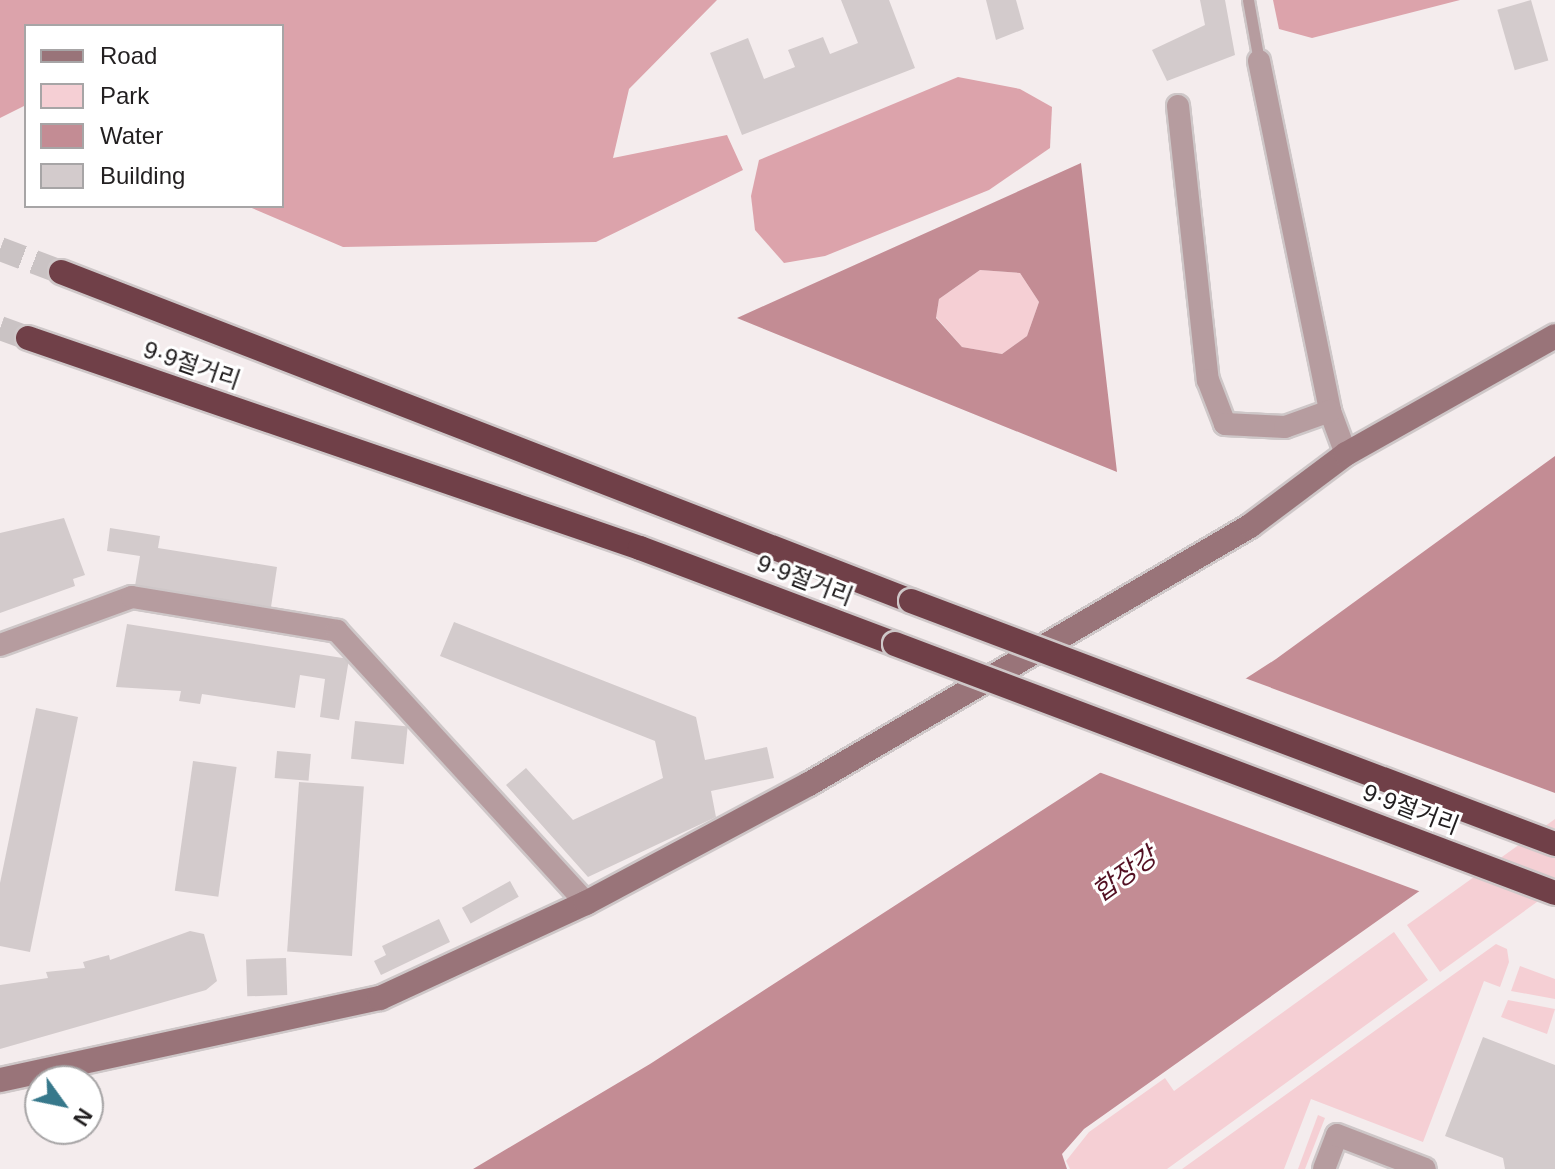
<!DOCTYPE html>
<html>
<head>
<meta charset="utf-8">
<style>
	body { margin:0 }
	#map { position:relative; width:1555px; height:1169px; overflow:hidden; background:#f4eced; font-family:Arial,"Noto Sans KR",sans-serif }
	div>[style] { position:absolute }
	.green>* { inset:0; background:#f5cfd4 }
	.forest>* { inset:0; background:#dca3ab }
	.water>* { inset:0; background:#c38c94 }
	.pier>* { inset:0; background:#f4eced }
	.building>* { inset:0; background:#d3cbcc; transform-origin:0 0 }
	.highway-tunnel>* { height:24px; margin-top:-12px; transform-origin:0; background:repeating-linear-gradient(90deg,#cac3c4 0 24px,transparent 0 36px) }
	.roads { filter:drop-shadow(2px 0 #cec7c8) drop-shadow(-2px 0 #cec7c8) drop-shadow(0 2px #cec7c8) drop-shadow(0 -2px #cec7c8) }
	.lane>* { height:11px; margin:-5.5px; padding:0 5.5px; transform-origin:5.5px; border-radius:5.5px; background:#b69c9f }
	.street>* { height:22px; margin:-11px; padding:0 11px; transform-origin:11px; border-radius:11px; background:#b69c9f }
	.secondary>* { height:24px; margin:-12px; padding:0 12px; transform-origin:12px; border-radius:12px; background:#997479 }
	.highway>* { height:24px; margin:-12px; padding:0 12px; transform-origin:12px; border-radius:12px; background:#704048 }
	.bridges { filter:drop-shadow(2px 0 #cec7c8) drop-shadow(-2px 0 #cec7c8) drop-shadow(0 2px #cec7c8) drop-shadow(0 -2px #cec7c8) }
	.highway-bridge>* { height:24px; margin:-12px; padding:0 12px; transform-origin:12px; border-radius:12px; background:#704048 }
	span { translate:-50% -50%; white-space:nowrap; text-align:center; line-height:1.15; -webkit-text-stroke:6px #fff; paint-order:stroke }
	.street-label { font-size:24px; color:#221f20 }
	.water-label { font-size:26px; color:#531023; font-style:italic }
	.legend { position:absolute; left:24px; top:24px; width:260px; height:184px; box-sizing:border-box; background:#fff; border:2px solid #a7a5a6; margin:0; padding:10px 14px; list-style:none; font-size:24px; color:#221f20 }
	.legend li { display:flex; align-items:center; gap:16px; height:40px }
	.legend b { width:40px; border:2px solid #a7a5a6 }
	.north { position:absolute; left:24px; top:1065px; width:80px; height:80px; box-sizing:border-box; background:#fff; border:2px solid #a7a5a6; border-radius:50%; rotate:123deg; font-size:22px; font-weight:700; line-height:32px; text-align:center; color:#221f20 }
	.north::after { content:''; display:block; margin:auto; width:28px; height:36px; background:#37788b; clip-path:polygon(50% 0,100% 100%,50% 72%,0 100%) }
</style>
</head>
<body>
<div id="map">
	<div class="green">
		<i style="clip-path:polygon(980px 270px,1020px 273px,1039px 302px,1027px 336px,1002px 354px,962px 347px,936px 317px,939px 299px)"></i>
		<i style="clip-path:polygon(1555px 819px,1555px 889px,1440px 972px,1407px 925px)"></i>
		<i style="clip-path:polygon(1394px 932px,1428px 980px,1167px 1169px,1070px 1169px,1066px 1161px,1089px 1132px,1165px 1078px,1174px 1091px)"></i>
		<i style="clip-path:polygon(1496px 944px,1507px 949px,1509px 962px,1500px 987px,1484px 981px,1423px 1142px,1311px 1099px,1284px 1169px,1182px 1169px)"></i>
		<i style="clip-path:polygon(1520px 966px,1555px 979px,1555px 999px,1511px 991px)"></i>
		<i style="clip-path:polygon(1508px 1000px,1555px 1009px,1547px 1034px,1501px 1017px)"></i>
		<i style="clip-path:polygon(1318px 1115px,1325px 1118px,1305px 1169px,1298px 1169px)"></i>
	</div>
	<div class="forest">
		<i style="clip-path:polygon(0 0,717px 0,629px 89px,613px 158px,727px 135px,743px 170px,596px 242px,343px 247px,247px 206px,282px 206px,282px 26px,26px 26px,26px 105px,0 118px)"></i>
		<i style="clip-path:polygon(1273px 0,1460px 0,1312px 38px,1279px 29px)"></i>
		<i style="clip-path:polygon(958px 77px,1020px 89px,1052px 107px,1050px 148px,989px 190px,825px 256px,784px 263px,755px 230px,751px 196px,759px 160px)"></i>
	</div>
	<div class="water">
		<i style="clip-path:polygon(evenodd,1081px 163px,1117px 472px,737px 318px,1081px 163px,980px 270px,1020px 273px,1039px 302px,1027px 336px,1002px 354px,962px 347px,936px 318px,939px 299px,980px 270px)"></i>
		<i style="clip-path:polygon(1555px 456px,1555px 795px,1084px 1129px,1062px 1154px,1067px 1169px,473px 1169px,650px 1064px,1276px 659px)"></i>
	</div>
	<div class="pier">
		<i style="clip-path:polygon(1242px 677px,1555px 793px,1555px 800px,1424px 893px,1096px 771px)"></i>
	</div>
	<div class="building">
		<i style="clip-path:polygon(841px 0,889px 0,915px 68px,742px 135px,710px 53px,748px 38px,764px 79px,795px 67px,788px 50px,823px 37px,830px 54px,858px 43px)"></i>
		<i style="clip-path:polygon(986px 0,1016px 0,1024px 29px,996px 40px)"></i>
		<i style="clip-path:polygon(1200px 0,1225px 0,1235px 55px,1167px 81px,1152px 50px,1205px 25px)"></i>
		<i style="left:1531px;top:0;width:63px;height:35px;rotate:74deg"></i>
		<i style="clip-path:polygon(64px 518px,85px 575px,73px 579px,75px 586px,0 613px,0 533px)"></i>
		<i style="clip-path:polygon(110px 528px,160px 536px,158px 548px,277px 567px,271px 607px,135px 586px,140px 556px,107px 551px)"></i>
		<i style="clip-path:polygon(454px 622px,696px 717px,705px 760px,767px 747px,774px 778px,711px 791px,716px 817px,588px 877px,506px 785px,526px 768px,573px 820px,663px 778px,655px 741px,440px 656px)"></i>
		<i style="clip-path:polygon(127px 624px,349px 659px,339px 720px,320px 717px,325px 679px,300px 675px,295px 708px,202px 694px,200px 704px,179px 701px,181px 691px,116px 687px)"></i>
		<i style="clip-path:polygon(36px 708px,78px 717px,30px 952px,0 946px,0 883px)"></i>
		<i style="left:355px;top:721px;width:53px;height:38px;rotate:6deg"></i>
		<i style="left:277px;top:751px;width:34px;height:27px;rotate:5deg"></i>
		<i style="left:193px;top:761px;width:44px;height:131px;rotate:8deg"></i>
		<i style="left:299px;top:782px;width:65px;height:170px;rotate:4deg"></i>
		<i style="left:510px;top:881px;width:18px;height:55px;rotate:61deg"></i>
		<i style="clip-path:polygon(439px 919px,450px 942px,381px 975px,374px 961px,386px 955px,382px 946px)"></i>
		<i style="clip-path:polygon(190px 931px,204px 934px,217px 981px,206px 990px,0 1049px,0 985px,48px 978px,46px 972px,85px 968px,83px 962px,109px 955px,110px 960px)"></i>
		<i style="left:286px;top:958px;width:37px;height:40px;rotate:88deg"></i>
		<i style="clip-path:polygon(1483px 1037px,1555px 1065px,1555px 1169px,1505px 1169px,1503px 1158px,1445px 1136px)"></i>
	</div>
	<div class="highway-tunnel">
		<i style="left:0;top:249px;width:65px;rotate:20.7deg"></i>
		<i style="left:0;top:328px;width:30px;rotate:20deg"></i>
	</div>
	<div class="roads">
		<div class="lane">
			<i style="left:1248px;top:0;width:62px;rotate:79.8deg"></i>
		</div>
		<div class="street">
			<i style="left:1259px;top:61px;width:357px;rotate:78.5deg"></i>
			<i style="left:1330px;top:411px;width:46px;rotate:69.6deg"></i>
			<i style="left:1178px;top:106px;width:276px;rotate:83.8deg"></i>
			<i style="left:1208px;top:380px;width:47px;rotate:68.9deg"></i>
			<i style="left:1225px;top:424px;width:60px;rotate:2.9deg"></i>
			<i style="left:1285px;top:427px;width:48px;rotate:-19.6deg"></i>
			<i style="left:0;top:645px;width:140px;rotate:-20deg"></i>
			<i style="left:132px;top:597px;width:208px;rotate:9.4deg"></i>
			<i style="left:337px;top:631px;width:369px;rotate:47.5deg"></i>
			<i style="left:1324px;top:1169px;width:36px;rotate:-69deg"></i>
			<i style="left:1337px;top:1135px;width:94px;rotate:21.1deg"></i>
		</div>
		<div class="secondary">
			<i style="left:0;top:1080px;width:389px;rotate:-12.2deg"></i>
			<i style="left:380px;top:998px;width:227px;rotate:-24.8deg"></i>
			<i style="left:586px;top:903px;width:253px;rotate:-28.1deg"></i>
			<i style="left:809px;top:784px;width:511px;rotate:-30.33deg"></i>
			<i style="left:1250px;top:526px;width:120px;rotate:-36.9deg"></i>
			<i style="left:1346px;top:454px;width:240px;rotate:-29.4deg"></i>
		</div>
		<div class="highway">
			<i style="left:61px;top:272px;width:911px;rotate:21.16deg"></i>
			<i style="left:28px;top:338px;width:647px;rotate:18.94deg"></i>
			<i style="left:640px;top:548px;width:272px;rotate:20.6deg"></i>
		</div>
	</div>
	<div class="bridges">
		<div class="highway-bridge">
			<i style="left:911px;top:601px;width:688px;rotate:20.67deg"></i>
			<i style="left:895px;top:644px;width:705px;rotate:20.67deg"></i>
		</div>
	</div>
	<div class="street-label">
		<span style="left:192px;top:365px;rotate:19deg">9·9절거리</span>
		<span style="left:805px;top:580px;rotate:21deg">9·9절거리</span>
		<span style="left:1411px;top:809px;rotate:21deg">9·9절거리</span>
	</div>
	<div class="water-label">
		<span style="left:1125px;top:875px;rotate:-36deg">합장강</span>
	</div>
	<ul class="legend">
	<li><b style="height:10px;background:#997479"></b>Road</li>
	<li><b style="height:22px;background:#f5cfd4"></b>Park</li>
	<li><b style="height:22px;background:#c38c94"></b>Water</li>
	<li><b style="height:22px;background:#d3cbcc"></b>Building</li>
	</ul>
	<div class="north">N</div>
</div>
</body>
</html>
